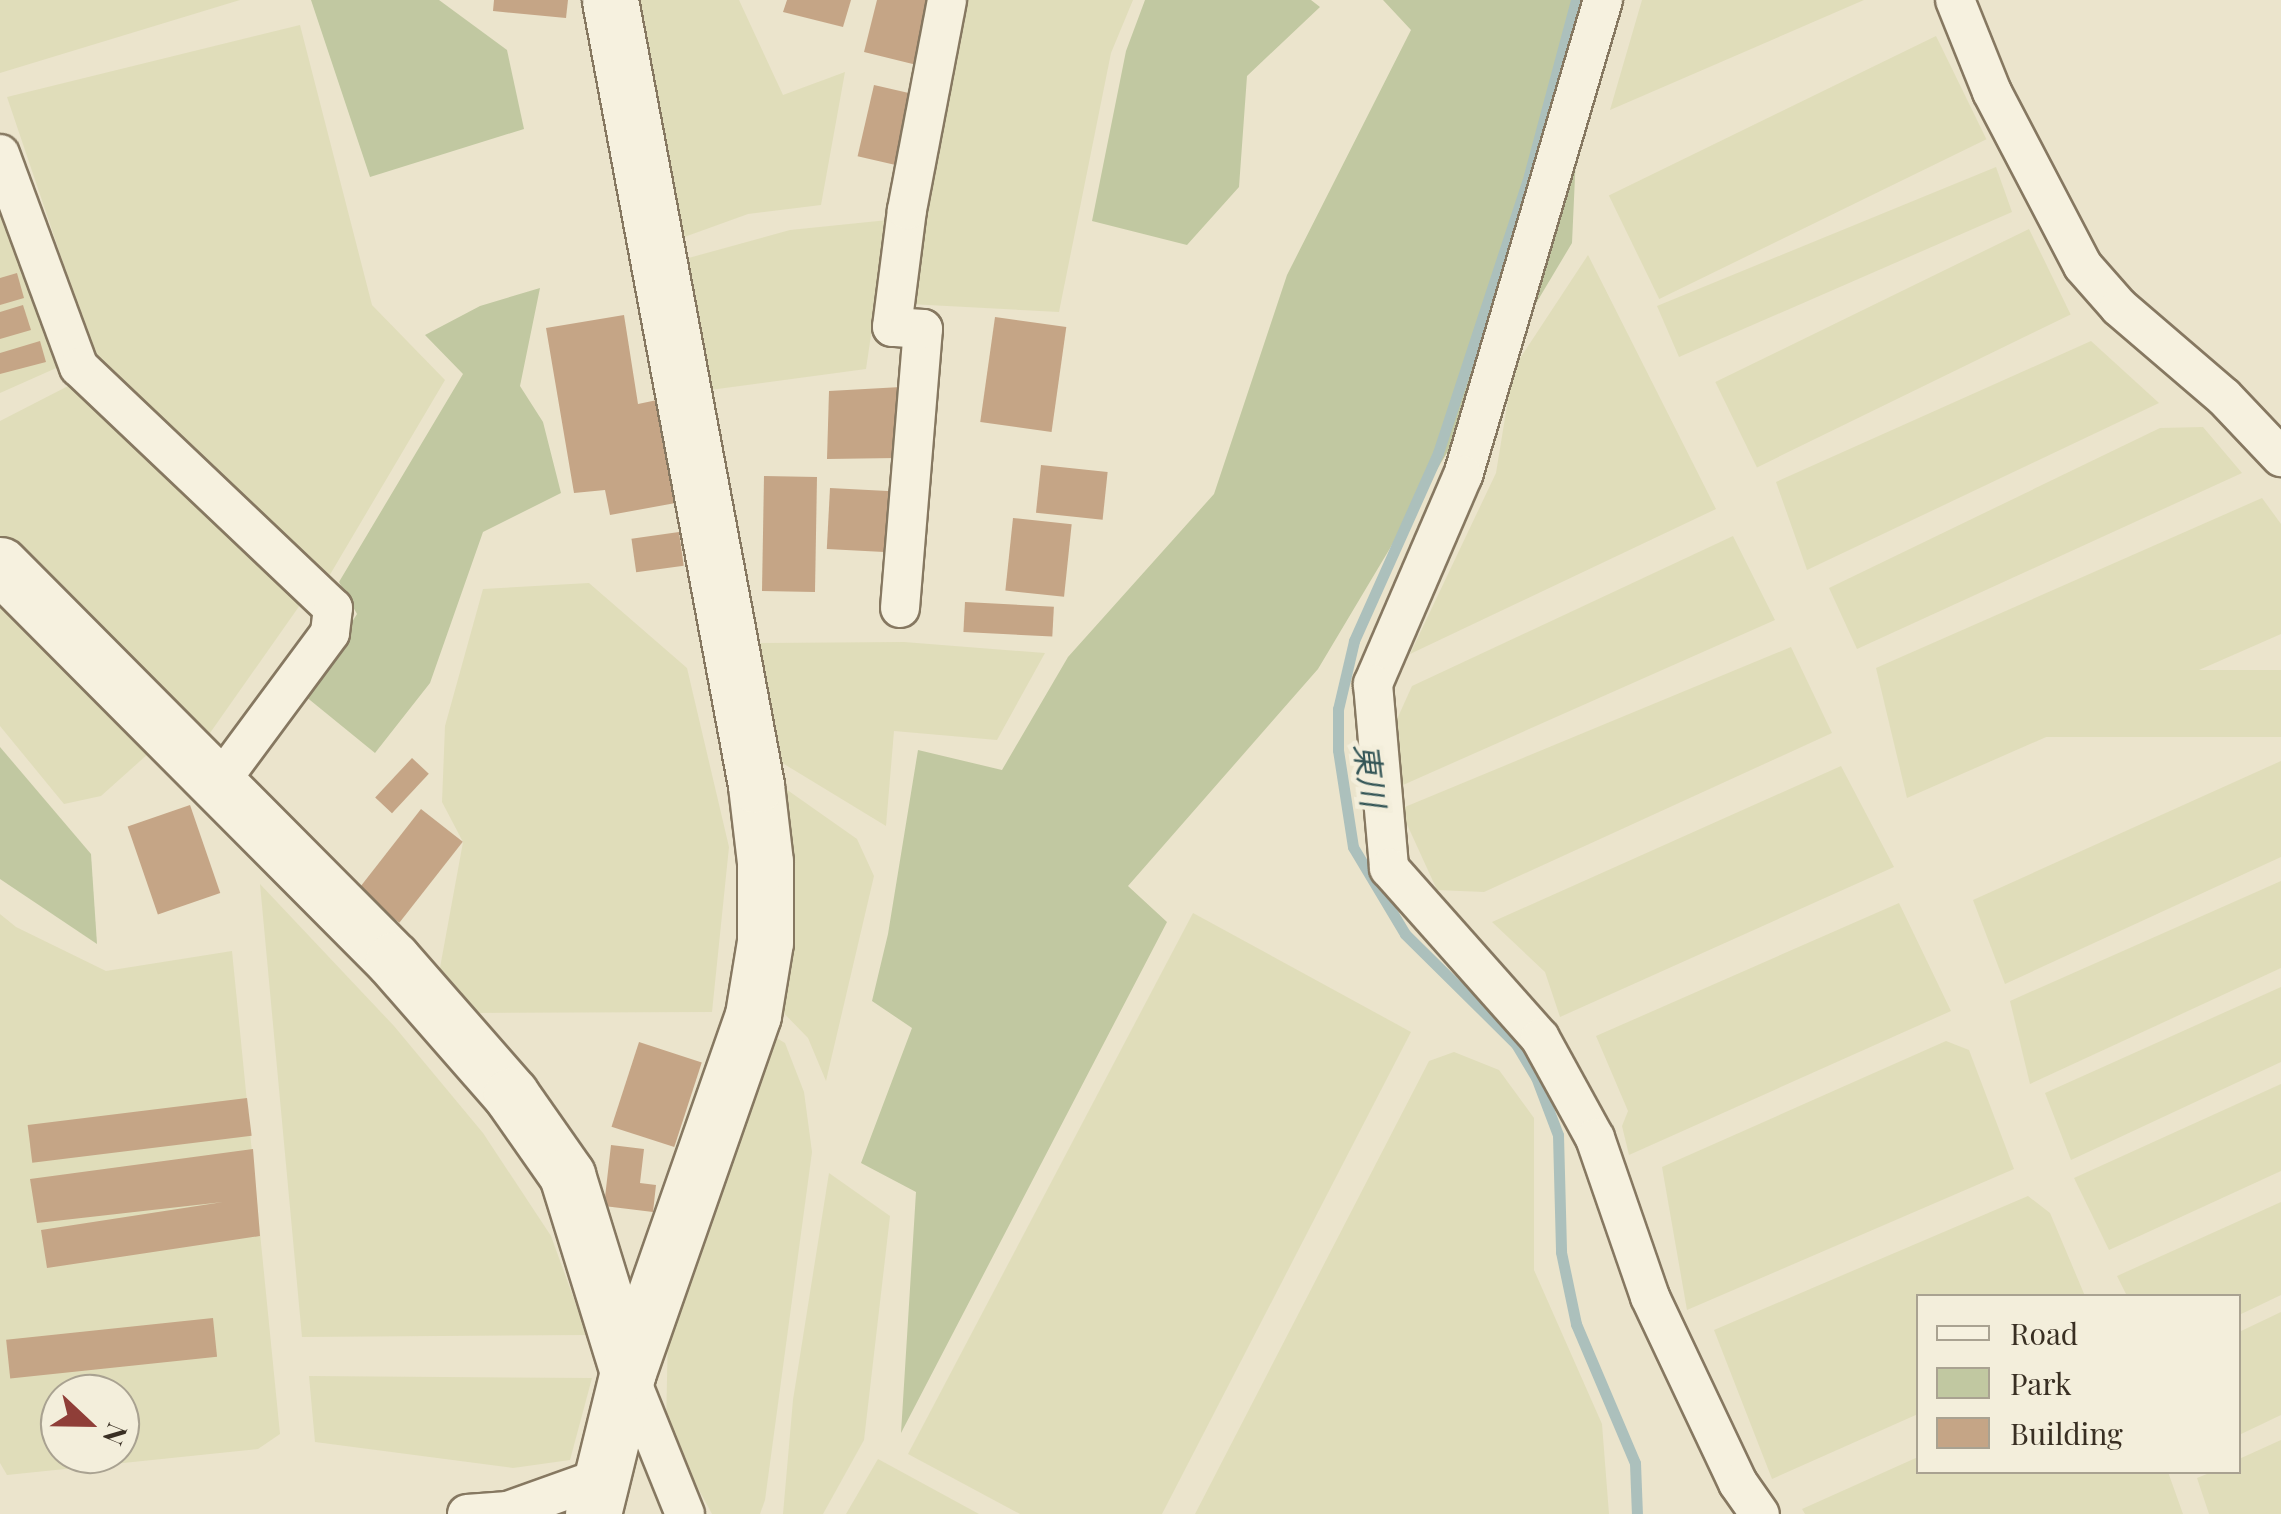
<!DOCTYPE html>
<html>
<head>
<meta charset="utf-8">
<style>
	body { margin:0 }
	#map { position:relative; width:2281px; height:1514px; overflow:hidden; background:#ebe4cc; font-family:"Playfair Display","Noto Sans JP",serif }
	div>[style] { position:absolute }
	.farmland>* { inset:0; background:#e0ddba; transform-origin:0 0 }
	.green>* { inset:0; background:#c1c8a1 }
	.stream>* { height:11px; margin:-5.5px; padding:0 5.5px; transform-origin:5.5px; border-radius:5.5px; background:#acc0bc }
	.building>* { inset:0; background:#c5a586; transform-origin:0 0 }
	.roads { filter:drop-shadow(2px 0 #867861) drop-shadow(-2px 0 #867861) drop-shadow(0 2px #867861) drop-shadow(0 -2px #867861) }
	.street>* { height:38px; margin:-19px; padding:0 19px; transform-origin:19px; border-radius:19px; background:#f6f1df }
	.secondary>* { height:55px; margin:-27.5px; padding:0 27.5px; transform-origin:27.5px; border-radius:27.5px; background:#f6f1df }
	span { translate:-50% -50%; white-space:nowrap; text-align:center; line-height:1.15; -webkit-text-stroke:9px #f3eedb; paint-order:stroke }
	.water-label { font-size:32px; color:#345657; font-style:italic }
	.legend { position:absolute; left:1916px; top:1294px; width:325px; height:180px; box-sizing:border-box; background:#f3eedb; border:2px solid #a9a291; margin:0; padding:12px 18px; list-style:none; font-size:30px; color:#392f23 }
	.legend li { display:flex; align-items:center; gap:20px; height:50px }
	.legend b { width:50px; border:2px solid #a9a291 }
	.north { position:absolute; left:40px; top:1374px; width:100px; height:100px; box-sizing:border-box; background:#f3eedb; border:2px solid #a9a291; border-radius:50%; rotate:112deg; font-size:28px; font-weight:700; line-height:40px; text-align:center; color:#392f23 }
	.north::after { content:''; display:block; margin:auto; width:35px; height:45px; background:#8f3e38; clip-path:polygon(50% 0,100% 100%,50% 72%,0 100%) }
</style>
</head>
<body>
<div id="map">
	<div class="farmland">
		<i style="clip-path:polygon(0 0,240px 0,0 73px)"></i>
		<i style="clip-path:polygon(631px 0,739px 0,783px 95px,845px 72px,821px 205px,748px 214px,676px 240px)"></i>
		<i style="clip-path:polygon(964px 0,1133px 0,1111px 53px,1059px 312px,909px 304px)"></i>
		<i style="clip-path:polygon(1642px 0,1864px 0,1610px 110px)"></i>
		<i style="clip-path:polygon(300px 25px,372px 305px,445px 380px,328px 578px,95px 357px,7px 97px)"></i>
		<i style="left:1936px;top:36px;width:115px;height:364px;rotate:64deg"></i>
		<i style="clip-path:polygon(1996px 167px,2012px 212px,1679px 357px,1657px 306px)"></i>
		<i style="clip-path:polygon(0 205px,63px 365px,0 393px)"></i>
		<i style="clip-path:polygon(888px 220px,866px 369px,695px 392px,674px 262px,790px 230px)"></i>
		<i style="left:2029px;top:229px;width:95px;height:349px;rotate:64deg"></i>
		<i style="clip-path:polygon(1588px 255px,1716px 509px,1410px 654px,1496px 473px,1513px 369px)"></i>
		<i style="clip-path:polygon(2091px 341px,2159px 403px,1807px 570px,1776px 482px)"></i>
		<i style="clip-path:polygon(74px 383px,300px 605px,210px 733px,0 538px,0 421px)"></i>
		<i style="clip-path:polygon(2203px 427px,2242px 473px,1857px 649px,1829px 588px,2160px 428px)"></i>
		<i style="clip-path:polygon(2262px 498px,2281px 524px,2281px 634px,1907px 798px,1876px 668px)"></i>
		<i style="clip-path:polygon(1733px 536px,1775px 620px,1385px 793px,1384px 748px,1412px 686px)"></i>
		<i style="clip-path:polygon(589px 583px,687px 668px,729px 847px,712px 1012px,468px 1013px,437px 984px,463px 842px,442px 802px,445px 726px,483px 589px)"></i>
		<i style="clip-path:polygon(0 599px,149px 753px,101px 796px,64px 804px,0 726px)"></i>
		<i style="clip-path:polygon(904px 642px,1045px 653px,997px 740px,894px 731px,886px 826px,766px 753px,744px 643px)"></i>
		<i style="clip-path:polygon(1791px 647px,1832px 733px,1484px 892px,1437px 890px,1400px 809px)"></i>
		<i style="left:2281px;top:670px;width:67px;height:373px;rotate:90deg"></i>
		<i style="clip-path:polygon(2281px 761px,2281px 857px,2005px 984px,1973px 900px)"></i>
		<i style="clip-path:polygon(1841px 766px,1894px 867px,1560px 1017px,1545px 972px,1492px 922px)"></i>
		<i style="clip-path:polygon(766px 775px,857px 839px,874px 876px,826px 1081px,808px 1038px,773px 1002px)"></i>
		<i style="clip-path:polygon(2281px 881px,2281px 968px,2030px 1084px,2010px 1001px)"></i>
		<i style="clip-path:polygon(260px 884px,394px 1026px,483px 1133px,551px 1236px,587px 1335px,302px 1337px)"></i>
		<i style="clip-path:polygon(1899px 903px,1951px 1011px,1629px 1155px,1622px 1126px,1628px 1111px,1596px 1036px)"></i>
		<i style="clip-path:polygon(1193px 913px,1411px 1032px,1162px 1514px,1020px 1514px,908px 1454px)"></i>
		<i style="clip-path:polygon(evenodd,0 914px,16px 927px,106px 971px,232px 951px,280px 1434px,258px 1449px,7px 1475px,0 1463px,0 914px,60px 1394px,120px 1394px,120px 1454px,60px 1454px,60px 1394px)"></i>
		<i style="clip-path:polygon(2281px 987px,2281px 1062px,2071px 1160px,2045px 1093px)"></i>
		<i style="clip-path:polygon(763px 1030px,785px 1043px,804px 1092px,812px 1152px,765px 1500px,760px 1514px,712px 1514px,666px 1429px,668px 1330px)"></i>
		<i style="clip-path:polygon(1946px 1041px,1969px 1050px,2014px 1169px,1687px 1310px,1662px 1167px)"></i>
		<i style="clip-path:polygon(1454px 1052px,1499px 1070px,1534px 1118px,1534px 1270px,1602px 1424px,1609px 1514px,1195px 1514px,1429px 1061px)"></i>
		<i style="clip-path:polygon(2281px 1084px,2281px 1171px,2109px 1250px,2074px 1178px)"></i>
		<i style="clip-path:polygon(829px 1173px,890px 1216px,864px 1440px,823px 1514px,783px 1514px,793px 1400px)"></i>
		<i style="clip-path:polygon(2028px 1196px,2050px 1213px,2085px 1296px,1918px 1296px,1918px 1414px,1772px 1479px,1714px 1330px)"></i>
		<i style="clip-path:polygon(2281px 1202px,2281px 1295px,2239px 1315px,2238px 1296px,2127px 1296px,2117px 1276px)"></i>
		<i style="clip-path:polygon(2281px 1312px,2281px 1415px,2239px 1435px,2239px 1332px)"></i>
		<i style="clip-path:polygon(309px 1376px,592px 1378px,570px 1460px,513px 1468px,315px 1442px)"></i>
		<i style="clip-path:polygon(2281px 1440px,2281px 1514px,2209px 1514px,2197px 1478px,2212px 1472px,2238px 1472px,2239px 1459px)"></i>
		<i style="clip-path:polygon(1918px 1457px,1918px 1472px,2168px 1472px,2183px 1514px,1805px 1514px,1802px 1509px)"></i>
		<i style="clip-path:polygon(878px 1459px,979px 1514px,846px 1514px)"></i>
	</div>
	<div class="green">
		<i style="clip-path:polygon(311px 0,439px 0,507px 50px,524px 129px,370px 177px)"></i>
		<i style="clip-path:polygon(1145px 0,1311px 0,1320px 7px,1247px 76px,1239px 187px,1187px 245px,1092px 221px,1126px 51px)"></i>
		<i style="clip-path:polygon(1383px 0,1583px 0,1572px 243px,1318px 669px,1128px 886px,1167px 922px,901px 1433px,916px 1192px,861px 1163px,912px 1028px,872px 1001px,888px 934px,918px 750px,1002px 770px,1068px 657px,1214px 494px,1287px 275px,1411px 30px)"></i>
		<i style="clip-path:polygon(540px 288px,520px 386px,543px 422px,561px 493px,483px 532px,430px 683px,375px 753px,305px 696px,357px 614px,339px 582px,463px 374px,425px 335px,480px 306px)"></i>
		<i style="clip-path:polygon(0 747px,91px 854px,97px 944px,0 879px)"></i>
	</div>
	<div class="stream">
		<i style="left:1576px;top:0;width:182px;rotate:105deg"></i>
		<i style="left:1529px;top:176px;width:292px;rotate:108.2deg"></i>
		<i style="left:1438px;top:453px;width:206px;rotate:114.1deg"></i>
		<i style="left:1354px;top:641px;width:70px;rotate:103.2deg"></i>
		<i style="left:1338px;top:709px;width:41px;rotate:90deg"></i>
		<i style="left:1338px;top:750px;width:98px;rotate:81.2deg"></i>
		<i style="left:1353px;top:847px;width:101px;rotate:59.1deg"></i>
		<i style="left:1405px;top:934px;width:156px;rotate:44.7deg"></i>
		<i style="left:1516px;top:1044px;width:39px;rotate:59deg"></i>
		<i style="left:1536px;top:1077px;width:62px;rotate:69.2deg"></i>
		<i style="left:1558px;top:1135px;width:117px;rotate:88.5deg"></i>
		<i style="left:1561px;top:1252px;width:74px;rotate:78.2deg"></i>
		<i style="left:1576px;top:1324px;width:151px;rotate:67deg"></i>
		<i style="left:1635px;top:1463px;width:51px;rotate:87.8deg"></i>
	</div>
	<div class="building">
		<i style="clip-path:polygon(494px 0,568px 0,566px 18px,493px 11px)"></i>
		<i style="clip-path:polygon(787px 0,851px 0,843px 27px,783px 12px)"></i>
		<i style="clip-path:polygon(877px 0,946px 0,929px 68px,864px 52px)"></i>
		<i style="left:874px;top:85px;width:58px;height:73px;rotate:13deg"></i>
		<i style="clip-path:polygon(17px 273px,24px 298px,0 305px,0 278px)"></i>
		<i style="clip-path:polygon(23px 305px,31px 330px,0 339px,0 312px)"></i>
		<i style="clip-path:polygon(624px 315px,638px 404px,662px 399px,681px 502px,610px 515px,605px 490px,574px 493px,546px 328px)"></i>
		<i style="left:995px;top:317px;width:72px;height:106px;rotate:8deg"></i>
		<i style="clip-path:polygon(40px 341px,46px 362px,0 374px,0 353px)"></i>
		<i style="clip-path:polygon(901px 387px,897px 458px,827px 459px,829px 391px)"></i>
		<i style="left:1041px;top:465px;width:67px;height:48px;rotate:6deg"></i>
		<i style="left:764px;top:476px;width:53px;height:115px;rotate:1deg"></i>
		<i style="left:830px;top:488px;width:67px;height:61px;rotate:3deg"></i>
		<i style="left:1013px;top:518px;width:59px;height:73px;rotate:6deg"></i>
		<i style="left:679px;top:532px;width:34px;height:48px;rotate:82deg"></i>
		<i style="left:965px;top:602px;width:89px;height:30px;rotate:3deg"></i>
		<i style="left:412px;top:758px;width:23px;height:54px;rotate:43deg"></i>
		<i style="left:190px;top:805px;width:93px;height:66px;rotate:71deg"></i>
		<i style="left:421px;top:809px;width:53px;height:103px;rotate:38deg"></i>
		<i style="left:639px;top:1042px;width:66px;height:89px;rotate:18deg"></i>
		<i style="left:247px;top:1098px;width:38px;height:221px;rotate:83deg"></i>
		<i style="clip-path:polygon(611px 1145px,644px 1149px,640px 1183px,656px 1185px,653px 1212px,604px 1206px)"></i>
		<i style="clip-path:polygon(253px 1149px,260px 1236px,47px 1268px,41px 1230px,223px 1202px,37px 1223px,30px 1179px)"></i>
		<i style="left:213px;top:1318px;width:39px;height:208px;rotate:84deg"></i>
	</div>
	<div class="roads">
		<div class="street">
			<i style="left:1603px;top:0;width:495px;rotate:106.4deg"></i>
			<i style="left:1463px;top:475px;width:228px;rotate:113.3deg"></i>
			<i style="left:1373px;top:684px;width:185px;rotate:85deg"></i>
			<i style="left:1389px;top:868px;width:227px;rotate:48.4deg"></i>
			<i style="left:1540px;top:1038px;width:114px;rotate:61.2deg"></i>
			<i style="left:1595px;top:1138px;width:168px;rotate:70.9deg"></i>
			<i style="left:1650px;top:1297px;width:206px;rotate:64.7deg"></i>
			<i style="left:1738px;top:1483px;width:38px;rotate:55deg"></i>
			<i style="left:1955px;top:0;width:99px;rotate:68.1deg"></i>
			<i style="left:1992px;top:92px;width:196px;rotate:62.4deg"></i>
			<i style="left:2083px;top:266px;width:55px;rotate:48.7deg"></i>
			<i style="left:2119px;top:307px;width:138px;rotate:40.6deg"></i>
			<i style="left:2224px;top:397px;width:83px;rotate:46.5deg"></i>
			<i style="left:0;top:154px;width:227px;rotate:69.7deg"></i>
			<i style="left:79px;top:367px;width:350px;rotate:43.5deg"></i>
			<i style="left:333px;top:608px;width:25px;rotate:97deg"></i>
			<i style="left:330px;top:633px;width:187px;rotate:126.5deg"></i>
			<i style="left:900px;top:608px;width:280px;rotate:-85.3deg"></i>
			<i style="left:923px;top:329px;width:31px;rotate:-176deg"></i>
			<i style="left:892px;top:327px;width:118px;rotate:-82.7deg"></i>
			<i style="left:907px;top:210px;width:214px;rotate:-79.2deg"></i>
			<i style="left:628px;top:1373px;width:152px;rotate:68deg"></i>
			<i style="left:467px;top:1514px;width:41px;rotate:-4.2deg"></i>
			<i style="left:508px;top:1511px;width:104px;rotate:-19.7deg"></i>
		</div>
		<div class="secondary">
			<i style="left:0;top:565px;width:557px;rotate:45.15deg"></i>
			<i style="left:393px;top:960px;width:179px;rotate:48.8deg"></i>
			<i style="left:511px;top:1095px;width:98px;rotate:55deg"></i>
			<i style="left:567px;top:1175px;width:206px;rotate:72.8deg"></i>
			<i style="left:593px;top:1514px;width:146px;rotate:-76.2deg"></i>
			<i style="left:628px;top:1372px;width:378px;rotate:-70.7deg"></i>
			<i style="left:753px;top:1015px;width:74px;rotate:-80.7deg"></i>
			<i style="left:765px;top:942px;width:80px;rotate:-90deg"></i>
			<i style="left:765px;top:862px;width:78px;rotate:-96.7deg"></i>
			<i style="left:756px;top:785px;width:798px;rotate:-100.54deg"></i>
		</div>
	</div>
	<div class="water-label">
		<span style="left:1371px;top:775px;rotate:83deg">東川</span>
	</div>
	<ul class="legend">
	<li><b style="height:12px;background:#f6f1df"></b>Road</li>
	<li><b style="height:28px;background:#c1c8a1"></b>Park</li>
	<li><b style="height:28px;background:#c5a586"></b>Building</li>
	</ul>
	<div class="north">N</div>
</div>
</body>
</html>
